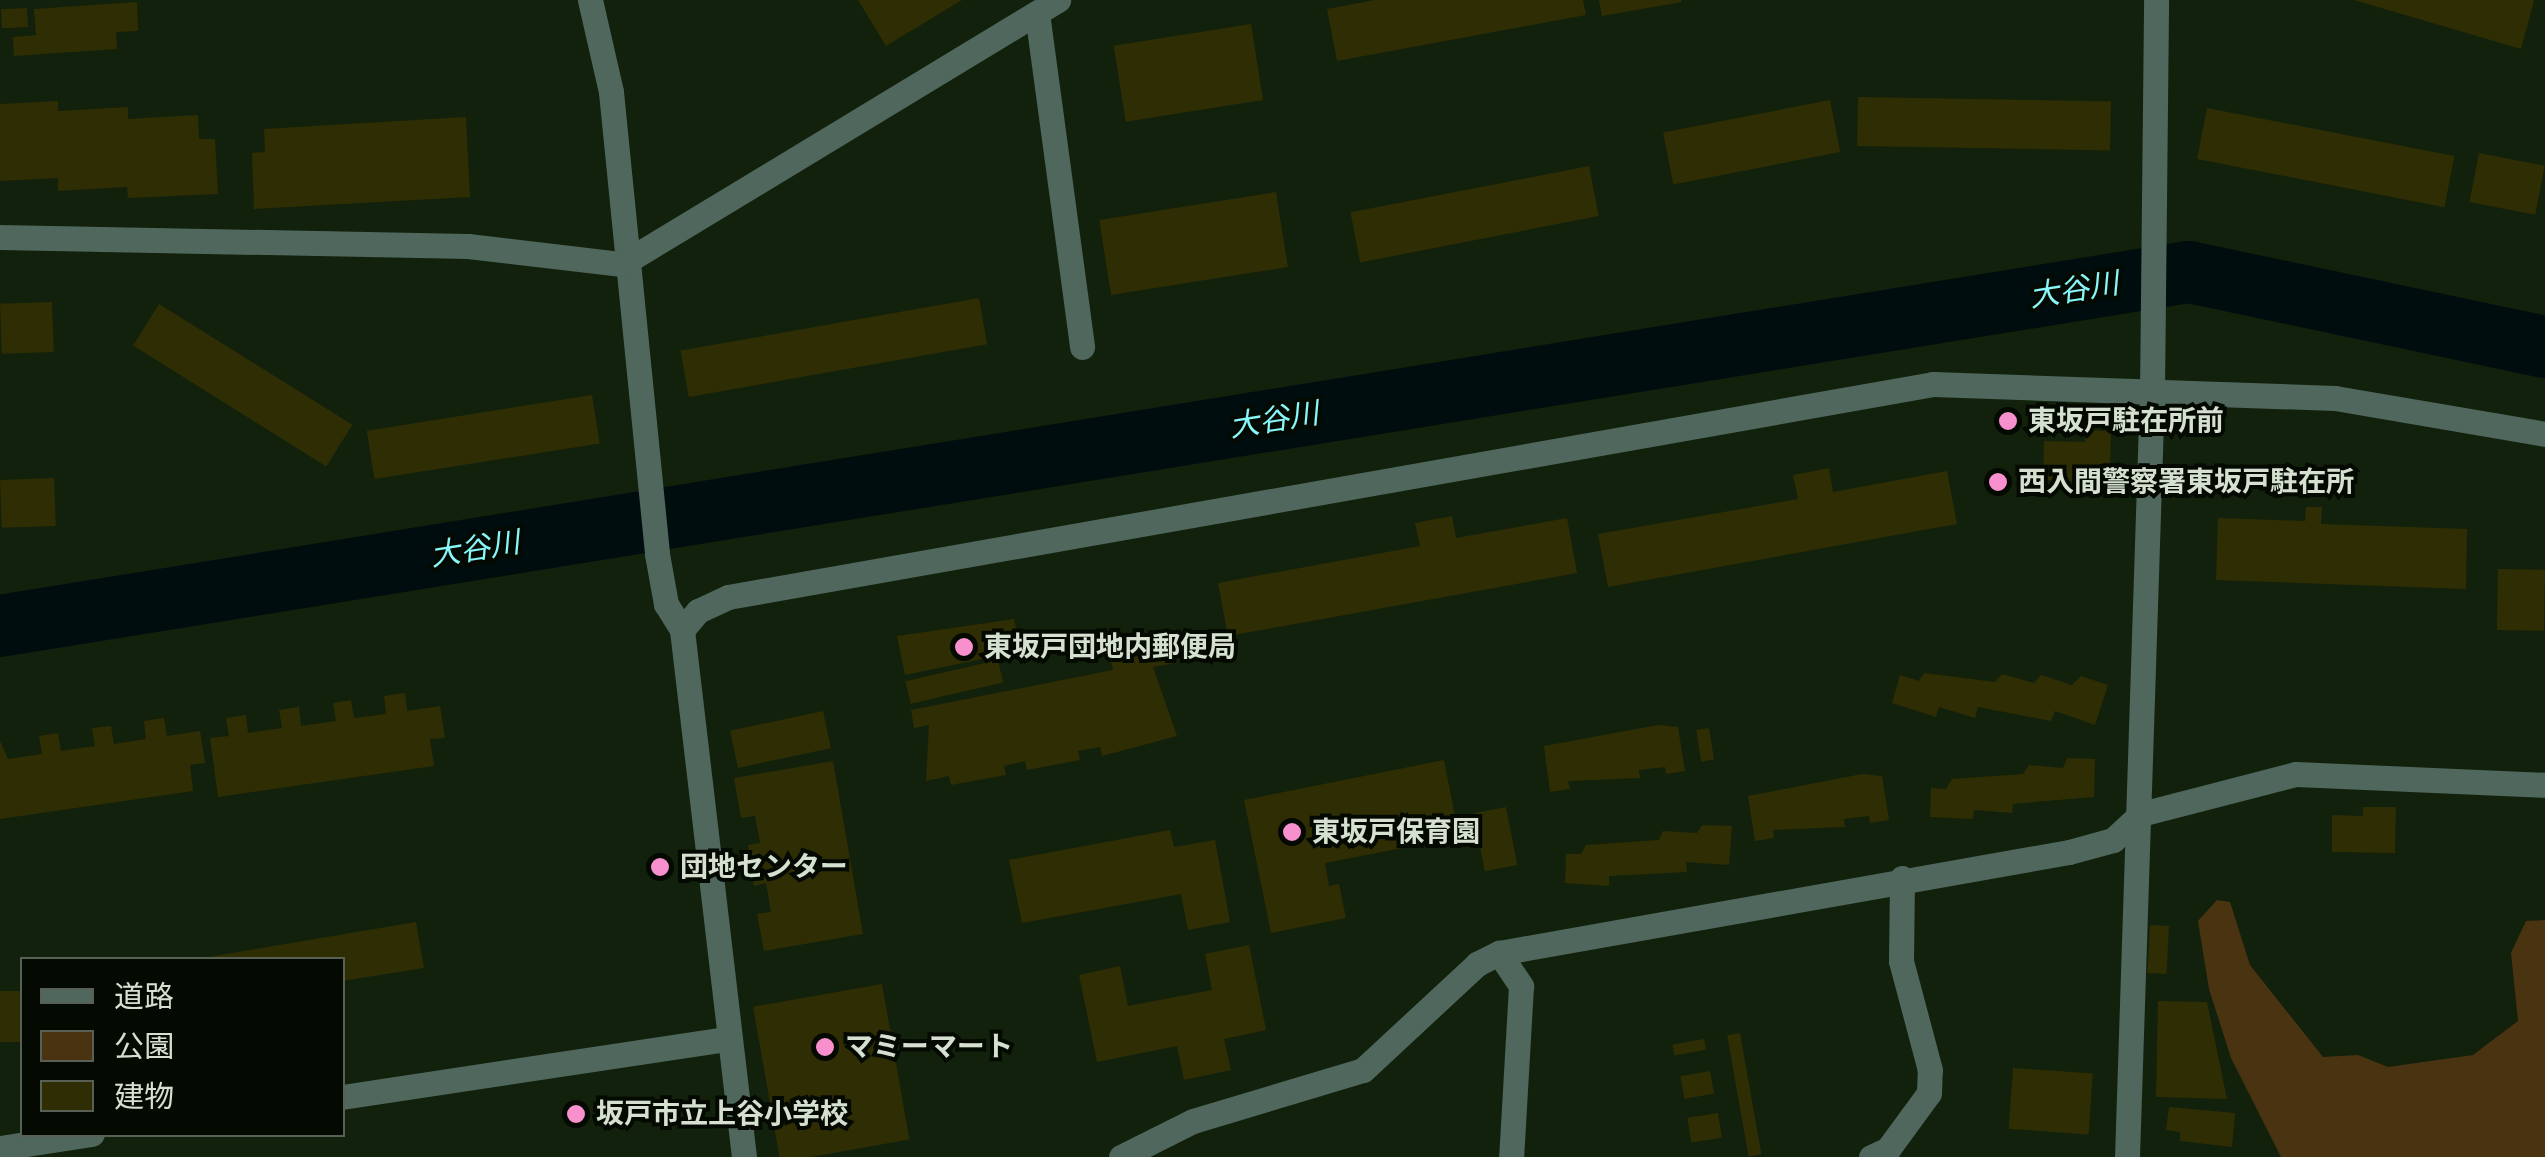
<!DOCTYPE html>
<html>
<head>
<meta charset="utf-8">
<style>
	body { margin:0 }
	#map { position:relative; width:2545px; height:1157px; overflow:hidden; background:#12210b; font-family:Poppins,"Noto Sans JP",sans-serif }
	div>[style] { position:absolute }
	.green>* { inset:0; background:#493310 }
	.river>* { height:62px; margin:-31px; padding:0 31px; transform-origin:31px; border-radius:31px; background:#000d0e }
	.building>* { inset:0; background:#2f2d04; transform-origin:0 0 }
	.minor>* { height:25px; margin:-12.5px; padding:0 12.5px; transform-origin:12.5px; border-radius:12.5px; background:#4f675d }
	.tertiary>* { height:25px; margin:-12.5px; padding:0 12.5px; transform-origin:12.5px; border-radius:12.5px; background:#4f675d }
	.dots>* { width:28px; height:28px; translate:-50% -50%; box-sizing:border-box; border:5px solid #040902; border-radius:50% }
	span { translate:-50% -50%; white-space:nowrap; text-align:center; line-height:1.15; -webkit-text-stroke:8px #040902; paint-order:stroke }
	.poi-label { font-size:28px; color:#d5e0d1; font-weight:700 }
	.left { translate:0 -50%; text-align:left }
	.water-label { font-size:30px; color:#87f7f9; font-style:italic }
	.legend { position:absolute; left:20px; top:957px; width:325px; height:180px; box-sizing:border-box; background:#040902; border:2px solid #585f55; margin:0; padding:12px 18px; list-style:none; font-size:30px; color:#d5e0d1 }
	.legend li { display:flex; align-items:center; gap:20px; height:50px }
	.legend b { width:50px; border:2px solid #585f55 }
</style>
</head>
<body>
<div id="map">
	<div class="green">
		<i style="clip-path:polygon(2217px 900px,2230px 902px,2250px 965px,2323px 1057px,2358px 1055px,2388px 1067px,2473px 1055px,2518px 1021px,2511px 953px,2526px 921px,2545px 920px,2545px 1157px,2281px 1157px,2231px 1058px,2209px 989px,2198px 921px)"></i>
	</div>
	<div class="river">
		<i style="left:0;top:626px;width:2217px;rotate:-9.19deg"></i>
		<i style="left:2189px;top:272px;width:364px;rotate:11.9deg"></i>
	</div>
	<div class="building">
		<i style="clip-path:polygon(858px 0,962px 0,886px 46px)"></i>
		<i style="clip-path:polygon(1375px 0,1583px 0,1586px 15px,1337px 61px,1327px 9px)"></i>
		<i style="clip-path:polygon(1599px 0,1681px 0,1682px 2px,1602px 16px)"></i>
		<i style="clip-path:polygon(2354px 0,2532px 0,2534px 1px,2521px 49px)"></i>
		<i style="clip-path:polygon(137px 2px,138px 31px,116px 32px,117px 49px,14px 56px,13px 37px,36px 35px,34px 9px)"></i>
		<i style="left:27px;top:8px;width:19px;height:26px;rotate:87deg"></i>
		<i style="left:1251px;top:24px;width:77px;height:139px;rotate:81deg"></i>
		<i style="left:1858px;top:97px;width:253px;height:49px;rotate:1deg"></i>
		<i style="left:1830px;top:100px;width:53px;height:170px;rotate:79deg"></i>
		<i style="clip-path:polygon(58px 101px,58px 111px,128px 107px,128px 119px,198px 115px,199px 139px,215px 139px,218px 194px,128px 198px,127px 187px,58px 191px,58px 178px,0 181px,0 104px)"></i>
		<i style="left:2207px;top:108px;width:252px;height:52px;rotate:11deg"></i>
		<i style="clip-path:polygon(466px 117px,470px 197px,254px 209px,252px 153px,265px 152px,264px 129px)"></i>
		<i style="left:2479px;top:153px;width:67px;height:50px;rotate:11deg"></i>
		<i style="left:1589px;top:166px;width:51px;height:243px;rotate:79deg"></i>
		<i style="left:1276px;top:192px;width:76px;height:179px;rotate:81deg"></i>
		<i style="left:979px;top:298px;width:47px;height:303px;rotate:80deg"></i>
		<i style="left:52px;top:302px;width:50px;height:52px;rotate:88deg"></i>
		<i style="left:159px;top:304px;width:228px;height:49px;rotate:32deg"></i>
		<i style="left:592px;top:395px;width:49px;height:228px;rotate:81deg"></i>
		<i style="clip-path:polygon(2086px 430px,2111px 431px,2110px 473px,2087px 472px,2087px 482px,2043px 480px,2044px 441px,2085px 442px)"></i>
		<i style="clip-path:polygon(1829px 468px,1833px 492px,1947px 471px,1957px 524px,1608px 587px,1598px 534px,1798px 499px,1793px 475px)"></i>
		<i style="left:54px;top:478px;width:48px;height:54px;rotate:88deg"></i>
		<i style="clip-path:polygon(2306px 507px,2322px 507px,2321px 524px,2467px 529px,2466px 589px,2216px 580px,2218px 518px,2305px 521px)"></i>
		<i style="clip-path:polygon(1452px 516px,1456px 538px,1567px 518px,1577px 573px,1228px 636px,1218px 583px,1420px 546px,1415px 523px)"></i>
		<i style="left:2498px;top:569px;width:47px;height:61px;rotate:1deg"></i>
		<i style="clip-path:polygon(1014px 619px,1021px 651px,905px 675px,897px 636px)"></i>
		<i style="clip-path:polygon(1168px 630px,1175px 663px,1153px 667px,1177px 736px,1102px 756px,1100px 747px,1078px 751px,1080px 760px,1027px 770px,1025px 761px,1004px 766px,1006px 775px,951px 785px,949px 776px,926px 781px,929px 725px,914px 728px,911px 710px,1113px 670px,1107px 642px)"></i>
		<i style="left:998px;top:660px;width:23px;height:95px;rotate:77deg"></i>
		<i style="clip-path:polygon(1924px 673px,1995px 682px,2002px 674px,2034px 683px,2041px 675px,2072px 685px,2081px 676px,2108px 685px,2095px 725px,2055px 711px,2051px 721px,1978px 707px,1975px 718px,1939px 707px,1936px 717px,1892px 703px,1900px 675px,1919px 681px)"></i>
		<i style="clip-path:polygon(405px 693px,407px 711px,440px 706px,445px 738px,430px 739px,434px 766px,218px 797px,210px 738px,229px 736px,226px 718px,246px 715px,248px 733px,282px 728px,279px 710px,299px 707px,301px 726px,336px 721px,333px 703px,351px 700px,354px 718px,386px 714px,384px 696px)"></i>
		<i style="left:823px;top:711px;width:38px;height:95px;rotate:78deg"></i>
		<i style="clip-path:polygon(164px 718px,167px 736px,200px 731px,205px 763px,190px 765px,193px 791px,0 819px,0 741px,8px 759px,42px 754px,39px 736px,58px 733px,61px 751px,95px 746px,92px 728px,111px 726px,114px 744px,146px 739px,144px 721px)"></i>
		<i style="clip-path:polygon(1658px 725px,1678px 727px,1685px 771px,1666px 774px,1665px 767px,1639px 770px,1640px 778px,1568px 781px,1570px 789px,1550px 792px,1544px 746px)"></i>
		<i style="left:1709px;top:728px;width:32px;height:13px;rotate:81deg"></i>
		<i style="clip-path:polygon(2067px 758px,2095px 759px,2094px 797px,2013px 804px,2012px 813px,1974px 810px,1973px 819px,1930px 817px,1931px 788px,1946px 789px,1952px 779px,2023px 774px,2029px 765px,2063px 768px)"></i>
		<i style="clip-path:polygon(1444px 760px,1459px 837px,1325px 863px,1329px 886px,1339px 884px,1346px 918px,1271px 933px,1244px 800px)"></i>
		<i style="clip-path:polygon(833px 761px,863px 934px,764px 951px,757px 914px,771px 912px,766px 883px,754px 886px,748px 845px,760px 843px,755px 816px,741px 818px,734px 778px)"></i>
		<i style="clip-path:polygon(1862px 774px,1882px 776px,1889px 820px,1870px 823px,1869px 816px,1844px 819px,1845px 827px,1773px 830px,1774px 838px,1755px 841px,1748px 796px)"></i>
		<i style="left:1506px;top:807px;width:59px;height:33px;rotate:79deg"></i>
		<i style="clip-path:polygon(2363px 807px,2396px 807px,2395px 853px,2332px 852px,2332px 815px,2363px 816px)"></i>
		<i style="clip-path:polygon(1702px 825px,1732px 826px,1729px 865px,1686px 862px,1687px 872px,1609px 876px,1609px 886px,1565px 883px,1566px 854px,1581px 854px,1586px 845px,1659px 840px,1663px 831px,1697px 833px)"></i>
		<i style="clip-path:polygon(1170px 830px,1174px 847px,1215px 840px,1230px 922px,1188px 930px,1181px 894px,1022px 923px,1009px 860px)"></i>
		<i style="clip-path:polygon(416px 922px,424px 968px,342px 981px,342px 960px,191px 960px)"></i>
		<i style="left:2150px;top:925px;width:19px;height:48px;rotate:3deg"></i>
		<i style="clip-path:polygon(1249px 945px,1266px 1030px,1224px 1039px,1231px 1070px,1184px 1080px,1177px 1046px,1097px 1062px,1079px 975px,1120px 966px,1128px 1006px,1212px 990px,1205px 954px)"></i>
		<i style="left:882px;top:984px;width:158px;height:131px;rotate:80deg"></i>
		<i style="left:22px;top:991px;width:51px;height:22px;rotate:90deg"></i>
		<i style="clip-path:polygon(2158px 1001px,2207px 1002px,2227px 1099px,2156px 1097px)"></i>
		<i style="left:1740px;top:1033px;width:123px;height:13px;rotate:80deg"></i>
		<i style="left:1704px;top:1039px;width:11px;height:32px;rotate:80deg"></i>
		<i style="left:2013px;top:1068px;width:80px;height:61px;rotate:4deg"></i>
		<i style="left:1710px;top:1071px;width:23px;height:30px;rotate:80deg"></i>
		<i style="clip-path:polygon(2169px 1107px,2235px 1113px,2232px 1147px,2180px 1141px,2180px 1132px,2166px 1130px)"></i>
		<i style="left:1718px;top:1113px;width:25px;height:31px;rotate:81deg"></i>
	</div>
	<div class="minor">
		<i style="left:590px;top:0;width:94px;rotate:77.1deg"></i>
		<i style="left:611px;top:92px;width:464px;rotate:84.3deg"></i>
		<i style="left:657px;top:554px;width:51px;rotate:79.8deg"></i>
		<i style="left:666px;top:604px;width:31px;rotate:58deg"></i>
		<i style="left:682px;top:630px;width:531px;rotate:83.29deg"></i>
		<i style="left:1037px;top:13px;width:337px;rotate:82.3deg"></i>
		<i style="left:0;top:237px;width:468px;rotate:1.1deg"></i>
		<i style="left:468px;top:246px;width:155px;rotate:6.7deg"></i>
		<i style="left:622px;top:264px;width:510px;rotate:-31.2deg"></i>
		<i style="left:682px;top:630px;width:25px;rotate:-50deg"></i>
		<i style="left:698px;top:611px;width:33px;rotate:-25deg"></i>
		<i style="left:1499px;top:953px;width:40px;rotate:56deg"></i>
		<i style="left:1521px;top:986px;width:171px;rotate:93.3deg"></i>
		<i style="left:1121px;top:1157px;width:80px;rotate:-26.6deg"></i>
		<i style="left:1193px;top:1121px;width:177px;rotate:-16.7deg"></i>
		<i style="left:1363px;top:1070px;width:156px;rotate:-42.9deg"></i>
		<i style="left:1477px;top:964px;width:25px;rotate:-27deg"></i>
		<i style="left:1499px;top:953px;width:579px;rotate:-10.05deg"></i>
		<i style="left:2069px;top:852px;width:46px;rotate:-15.3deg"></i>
		<i style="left:2113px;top:840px;width:38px;rotate:-43deg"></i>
		<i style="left:2141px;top:814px;width:160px;rotate:-14.5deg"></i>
		<i style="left:2296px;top:774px;width:249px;rotate:2.5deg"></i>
		<i style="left:1871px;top:1157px;width:19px;rotate:-25deg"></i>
		<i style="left:1888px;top:1149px;width:69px;rotate:-53.8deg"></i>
		<i style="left:1929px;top:1093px;width:23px;rotate:-88deg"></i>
		<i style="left:1930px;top:1070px;width:113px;rotate:-104.9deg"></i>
		<i style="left:1901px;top:961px;width:83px;rotate:-89.3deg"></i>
		<i style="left:2127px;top:1157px;width:765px;rotate:-88.13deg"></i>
		<i style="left:2152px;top:392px;width:392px;rotate:-89.4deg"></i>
	</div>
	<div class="tertiary">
		<i style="left:728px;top:597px;width:1224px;rotate:-10.02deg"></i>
		<i style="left:1933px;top:384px;width:402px;rotate:2deg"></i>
		<i style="left:2335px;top:398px;width:213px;rotate:9.7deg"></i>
		<i style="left:342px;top:1097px;width:386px;rotate:-8.6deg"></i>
		<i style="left:0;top:1148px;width:93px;rotate:-8.7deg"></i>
	</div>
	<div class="dots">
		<i style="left:2008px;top:421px;background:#f790cd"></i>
		<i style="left:1998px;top:482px;background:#f790cd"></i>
		<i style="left:964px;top:647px;background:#f790cd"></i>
		<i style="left:1292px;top:832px;background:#f790cd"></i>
		<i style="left:660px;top:867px;background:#f790cd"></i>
		<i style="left:825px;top:1047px;background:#f790cd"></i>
		<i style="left:576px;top:1114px;background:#f790cd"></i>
	</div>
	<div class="poi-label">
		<span class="left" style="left:2028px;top:421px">東坂戸駐在所前</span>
		<span class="left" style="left:2018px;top:482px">西入間警察署東坂戸駐在所</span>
		<span class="left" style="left:984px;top:647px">東坂戸団地内郵便局</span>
		<span class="left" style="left:1312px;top:832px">東坂戸保育園</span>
		<span class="left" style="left:680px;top:867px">団地センター</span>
		<span class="left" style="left:845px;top:1047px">マミーマート</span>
		<span class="left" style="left:596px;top:1114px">坂戸市立上谷小学校</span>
	</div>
	<div class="water-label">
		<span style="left:2074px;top:290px;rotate:-9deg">大谷川</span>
		<span style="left:1274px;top:420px;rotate:-9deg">大谷川</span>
		<span style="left:475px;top:549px;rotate:-9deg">大谷川</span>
	</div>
	<ul class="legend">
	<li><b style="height:12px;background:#4f675d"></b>道路</li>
	<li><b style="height:28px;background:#493310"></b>公園</li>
	<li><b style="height:28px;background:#2f2d04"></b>建物</li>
	</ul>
</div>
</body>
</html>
